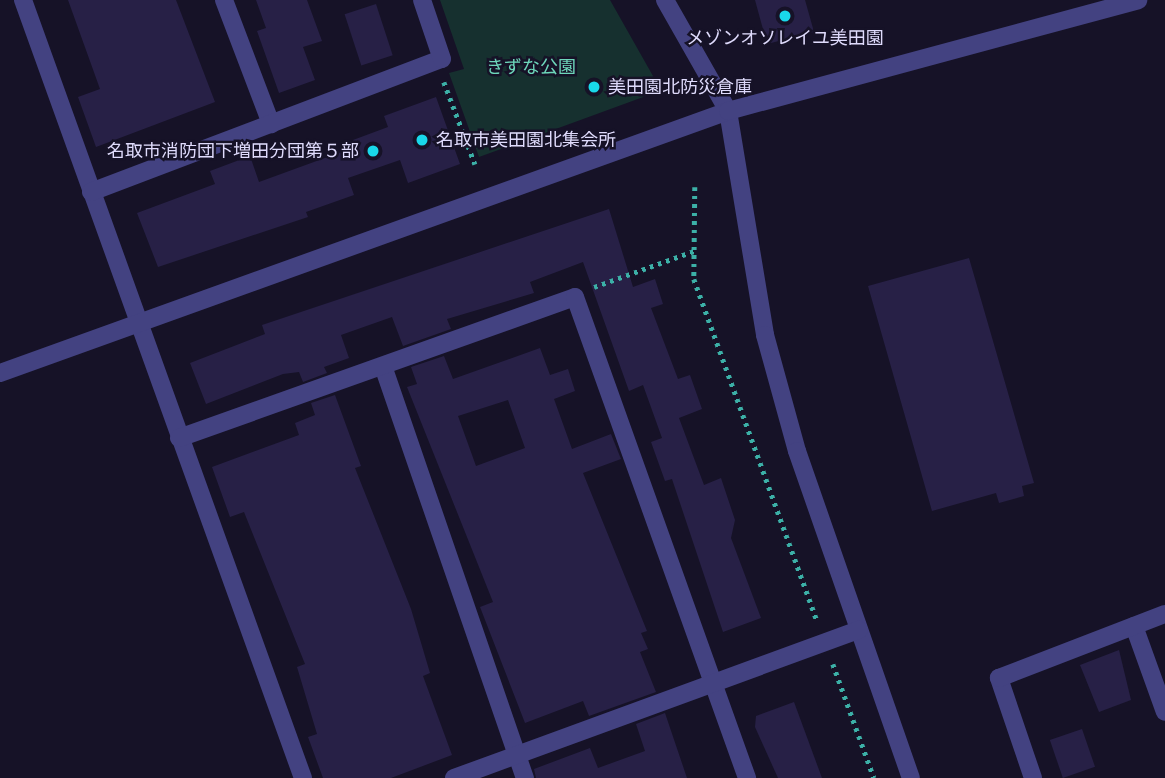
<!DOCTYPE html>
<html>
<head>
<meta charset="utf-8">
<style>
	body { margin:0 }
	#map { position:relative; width:1165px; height:778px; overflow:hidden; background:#161227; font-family:"Work Sans","Noto Sans JP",sans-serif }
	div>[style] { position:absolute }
	.green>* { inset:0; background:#16302f }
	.building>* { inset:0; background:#272046; transform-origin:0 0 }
	.path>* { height:4.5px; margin-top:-2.25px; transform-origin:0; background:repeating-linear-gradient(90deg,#3cb0a7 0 3.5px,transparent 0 8.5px) }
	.minor>* { height:18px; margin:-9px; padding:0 9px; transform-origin:9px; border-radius:9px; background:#434281 }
	.dots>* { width:19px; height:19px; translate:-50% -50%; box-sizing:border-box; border:4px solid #161227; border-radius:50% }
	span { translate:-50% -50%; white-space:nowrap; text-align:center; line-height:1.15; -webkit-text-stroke:5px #161227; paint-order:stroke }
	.poi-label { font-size:18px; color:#dfdbfc }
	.left { translate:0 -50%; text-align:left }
	.right { translate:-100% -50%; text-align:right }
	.park-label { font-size:18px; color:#6dd6ba }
</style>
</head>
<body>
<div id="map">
	<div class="green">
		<i style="clip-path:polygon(440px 0,610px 0,653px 76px,646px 96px,479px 157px,449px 73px,464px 69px)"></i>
	</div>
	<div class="building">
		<i style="clip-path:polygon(68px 0,176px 0,215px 102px,96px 147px,78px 97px,100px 89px)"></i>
		<i style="clip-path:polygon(256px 0,307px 0,322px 41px,303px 47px,315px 80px,279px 93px,257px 31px,266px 28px)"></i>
		<i style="clip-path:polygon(755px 0,805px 0,814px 32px,767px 44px)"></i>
		<i style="left:376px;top:4px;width:54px;height:33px;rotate:72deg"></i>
		<i style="clip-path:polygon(436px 97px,460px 164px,408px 183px,400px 160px,348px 178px,354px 195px,306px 212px,308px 217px,158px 267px,137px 213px,215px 184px,210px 171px,250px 156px,259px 182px,355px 147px,353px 140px,388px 127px,384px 116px)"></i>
		<i style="clip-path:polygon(609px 209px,633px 287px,655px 279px,663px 304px,651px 308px,678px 379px,690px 375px,702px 409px,679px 418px,704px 485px,721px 478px,735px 520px,731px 538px,761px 618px,723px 632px,672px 479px,665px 481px,651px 442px,662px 438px,643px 385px,629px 391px,583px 262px,530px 282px,534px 293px,447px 319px,451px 329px,403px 346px,392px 317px,341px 335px,349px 358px,324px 367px,327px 373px,303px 382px,299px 372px,283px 374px,206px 404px,190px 363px,265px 334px,262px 325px)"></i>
		<i style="clip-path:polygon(969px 258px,1034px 483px,1022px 486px,1024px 496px,999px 503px,996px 493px,932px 511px,868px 286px)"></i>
		<i style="clip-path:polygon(evenodd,540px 348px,550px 375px,568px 369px,575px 391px,554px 399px,572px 449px,611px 434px,621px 459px,583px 473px,647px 631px,641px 633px,648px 649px,640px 652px,656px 692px,589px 716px,583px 701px,525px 723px,480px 607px,493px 602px,407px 387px,417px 384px,411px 367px,444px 356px,453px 379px,540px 348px,508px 400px,525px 448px,476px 466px,458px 416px,508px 400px)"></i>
		<i style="clip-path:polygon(335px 395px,361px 466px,355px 468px,411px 609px,430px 673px,423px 676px,452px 755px,391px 778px,323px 778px,308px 737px,317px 734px,297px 667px,305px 664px,244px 512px,230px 517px,212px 467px,299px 435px,295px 423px,315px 415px,311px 403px)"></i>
		<i style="clip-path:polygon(1119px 650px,1131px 700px,1099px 712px,1080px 665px)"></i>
		<i style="clip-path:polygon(794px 702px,822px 778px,778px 778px,755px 727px,756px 716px)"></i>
		<i style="clip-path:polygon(665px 713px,687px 778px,536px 778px,534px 769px,590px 748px,598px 768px,645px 751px,636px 724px)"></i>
		<i style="left:1082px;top:729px;width:40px;height:34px;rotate:71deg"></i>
	</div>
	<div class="path">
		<i style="left:444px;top:82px;width:88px;rotate:69.3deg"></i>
		<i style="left:695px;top:187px;width:92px;rotate:90.6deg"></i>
		<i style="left:694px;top:279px;width:363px;rotate:70.2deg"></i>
		<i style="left:594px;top:287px;width:106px;rotate:-19.8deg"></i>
		<i style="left:833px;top:664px;width:121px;rotate:70.2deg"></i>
	</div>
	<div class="minor">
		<i style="left:23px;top:0;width:827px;rotate:70.21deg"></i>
		<i style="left:224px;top:0;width:133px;rotate:69.2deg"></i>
		<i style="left:665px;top:0;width:128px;rotate:60.4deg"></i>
		<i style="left:728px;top:111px;width:227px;rotate:80.6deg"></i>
		<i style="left:765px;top:335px;width:120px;rotate:74.6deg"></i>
		<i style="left:797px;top:451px;width:346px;rotate:70.8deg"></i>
		<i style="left:91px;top:192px;width:375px;rotate:-20.8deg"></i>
		<i style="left:442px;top:59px;width:62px;rotate:-108.7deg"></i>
		<i style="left:383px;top:366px;width:436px;rotate:71deg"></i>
		<i style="left:0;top:373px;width:774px;rotate:-19.79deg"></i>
		<i style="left:728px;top:111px;width:425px;rotate:-15.1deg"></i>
		<i style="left:179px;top:438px;width:420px;rotate:-19.6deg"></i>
		<i style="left:575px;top:297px;width:511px;rotate:70.32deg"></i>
		<i style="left:1134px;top:626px;width:91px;rotate:70.2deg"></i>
		<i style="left:454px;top:778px;width:431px;rotate:-20.1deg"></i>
		<i style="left:1033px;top:778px;width:106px;rotate:-108.8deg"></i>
		<i style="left:999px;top:678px;width:178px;rotate:-21.1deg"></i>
	</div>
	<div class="dots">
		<i style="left:785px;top:16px;background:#19d8ea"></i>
		<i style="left:594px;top:87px;background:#19d8ea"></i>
		<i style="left:422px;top:140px;background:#19d8ea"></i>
		<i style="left:373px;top:151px;background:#19d8ea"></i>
	</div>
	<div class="poi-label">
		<span style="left:785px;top:38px">メゾンオソレイユ美田園</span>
		<span class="left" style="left:608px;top:87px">美田園北防災倉庫</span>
		<span class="left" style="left:436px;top:140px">名取市美田園北集会所</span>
		<span class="right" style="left:359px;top:151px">名取市消防団下増田分団第５部</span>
	</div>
	<div class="park-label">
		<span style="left:531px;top:67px">きずな公園</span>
	</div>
</div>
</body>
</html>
